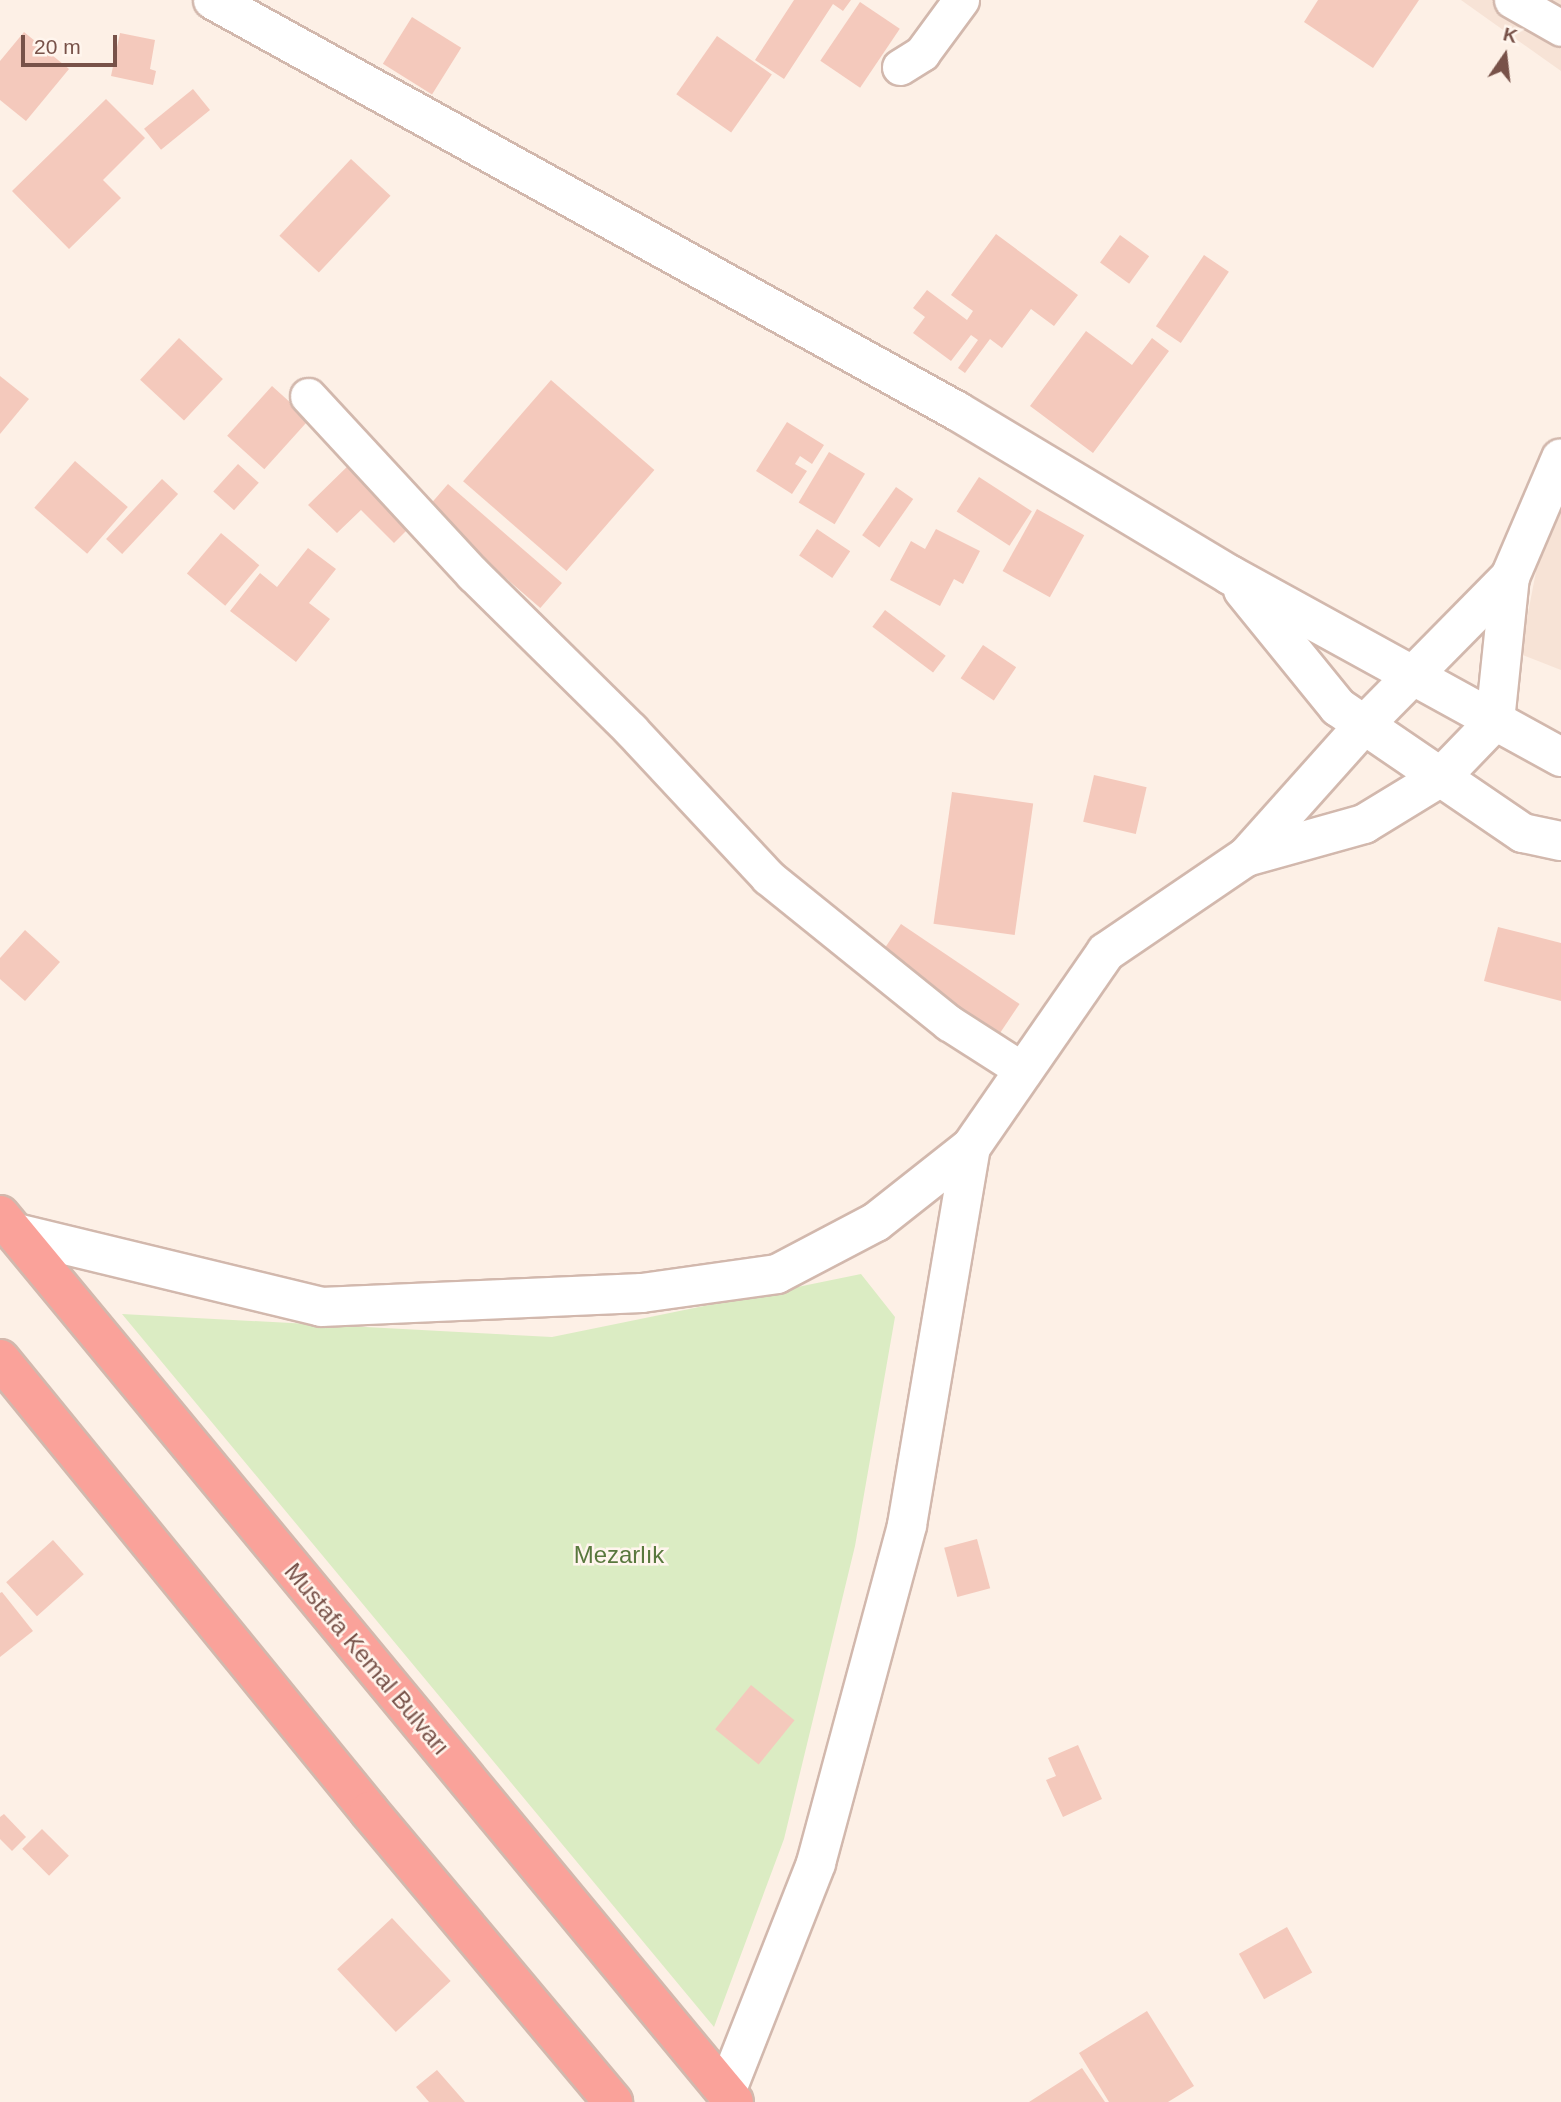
<!DOCTYPE html>
<html>
<head>
<meta charset="utf-8">
<style>
	body { margin:0 }
	#map { position:relative; width:1561px; height:2102px; overflow:hidden; background:#fdf0e6; font-family:Helvetica,sans-serif }
	div>[style] { position:absolute }
	.residential>* { inset:0; background:#f7e3d6 }
	.green>* { inset:0; background:#dbecc3 }
	.building>* { inset:0; background:#f4c9bc; transform-origin:0 0 }
	.roads { filter:drop-shadow(2px 0 #d2b8ad) drop-shadow(-2px 0 #d2b8ad) drop-shadow(0 2px #d2b8ad) drop-shadow(0 -2px #d2b8ad) }
	.street>* { height:35px; margin:-17.5px; padding:0 17.5px; transform-origin:17.5px; border-radius:17.5px; background:#fff }
	.secondary>* { height:38px; margin:-19px; padding:0 19px; transform-origin:19px; border-radius:19px; background:#fff }
	.highway>* { height:38px; margin:-19px; padding:0 19px; transform-origin:19px; border-radius:19px; background:#faa29a }
	span { translate:-50% -50%; white-space:nowrap; text-align:center; line-height:1.15; -webkit-text-stroke:5px #fff5ed; paint-order:stroke }
	.park-label { font-size:24px; color:#59783d }
	.street-label { font-size:24px; color:#785249 }
	.north { position:absolute; left:1470px; top:21px; width:70px; height:70px; -webkit-text-stroke:5px #fff5ed; paint-order:stroke; rotate:14deg; font-size:19px; font-weight:700; line-height:28px; text-align:center; color:#785249 }
	.north::after { content:''; display:block; margin:auto; width:24px; height:32px; background:#785249; clip-path:polygon(50% 0,100% 100%,50% 72%,0 100%) }
	.scale { position:absolute; left:21px; top:35px; width:96px; height:32px; box-sizing:border-box; border:4px solid #785249; border-top:0; padding-left:9px; font-size:21px; line-height:24px; white-space:nowrap; color:#785249; -webkit-text-stroke:5px #fff5ed; paint-order:stroke }
</style>
</head>
<body>
<div id="map">
	<div class="residential">
		<i style="clip-path:polygon(1461px 0,1561px 0,1561px 71px)"></i>
		<i style="clip-path:polygon(1561px 443px,1561px 670px,1520px 654px)"></i>
	</div>
	<div class="green">
		<i style="clip-path:polygon(861px 1274px,895px 1317px,855px 1546px,784px 1839px,714px 2027px,122px 1314px,552px 1337px)"></i>
	</div>
	<div class="building">
		<i style="clip-path:polygon(794px 0,851px 0,843px 11px,833px 4px,784px 79px,755px 60px)"></i>
		<i style="clip-path:polygon(1318px 0,1419px 0,1373px 68px,1304px 22px)"></i>
		<i style="left:860px;top:2px;width:48px;height:71px;rotate:34deg"></i>
		<i style="left:412px;top:17px;width:58px;height:55px;rotate:32deg"></i>
		<i style="clip-path:polygon(24px 32px,69px 69px,26px 121px,0 100px,0 61px)"></i>
		<i style="clip-path:polygon(120px 33px,155px 40px,150px 69px,156px 71px,153px 85px,111px 76px)"></i>
		<i style="left:717px;top:36px;width:67px;height:71px;rotate:35deg"></i>
		<i style="left:193px;top:89px;width:27px;height:63px;rotate:51deg"></i>
		<i style="clip-path:polygon(106px 99px,145px 138px,103px 180px,121px 198px,69px 249px,12px 191px)"></i>
		<i style="left:351px;top:159px;width:54px;height:105px;rotate:43deg"></i>
		<i style="clip-path:polygon(996px 234px,1078px 295px,1054px 326px,1031px 309px,1002px 348px,990px 339px,965px 373px,958px 368px,978px 340px,971px 335px,951px 361px,913px 333px,925px 317px,913px 308px,927px 290px,967px 320px,973px 311px,951px 295px)"></i>
		<i style="left:1120px;top:235px;width:36px;height:34px;rotate:36deg"></i>
		<i style="left:1204px;top:255px;width:30px;height:86px;rotate:34deg"></i>
		<i style="clip-path:polygon(1086px 331px,1132px 365px,1152px 338px,1169px 351px,1093px 453px,1030px 406px)"></i>
		<i style="left:179px;top:338px;width:60px;height:57px;rotate:43deg"></i>
		<i style="clip-path:polygon(0 376px,29px 399px,0 434px)"></i>
		<i style="left:551px;top:380px;width:137px;height:134px;rotate:41deg"></i>
		<i style="left:272px;top:386px;width:50px;height:67px;rotate:42deg"></i>
		<i style="clip-path:polygon(787px 422px,824px 445px,812px 464px,800px 456px,795px 464px,807px 471px,792px 494px,756px 471px)"></i>
		<i style="left:829px;top:452px;width:42px;height:59px;rotate:31deg"></i>
		<i style="clip-path:polygon(355px 459px,416px 521px,394px 543px,361px 510px,337px 533px,308px 505px)"></i>
		<i style="left:75px;top:461px;width:70px;height:62px;rotate:41deg"></i>
		<i style="left:238px;top:464px;width:28px;height:37px;rotate:42deg"></i>
		<i style="left:979px;top:477px;width:63px;height:41px;rotate:33deg"></i>
		<i style="left:162px;top:479px;width:22px;height:82px;rotate:43deg"></i>
		<i style="left:448px;top:484px;width:151px;height:33px;rotate:41deg"></i>
		<i style="left:896px;top:487px;width:21px;height:59px;rotate:35deg"></i>
		<i style="left:1037px;top:509px;width:54px;height:71px;rotate:29deg"></i>
		<i style="left:817px;top:529px;width:40px;height:32px;rotate:34deg"></i>
		<i style="clip-path:polygon(936px 529px,980px 551px,963px 584px,954px 579px,940px 606px,890px 580px,911px 541px,925px 549px)"></i>
		<i style="left:221px;top:533px;width:50px;height:53px;rotate:40deg"></i>
		<i style="clip-path:polygon(308px 548px,336px 569px,309px 603px,330px 619px,296px 662px,230px 611px,260px 573px,277px 587px)"></i>
		<i style="left:885px;top:610px;width:76px;height:21px;rotate:37deg"></i>
		<i style="left:983px;top:645px;width:40px;height:40px;rotate:34deg"></i>
		<i style="left:1094px;top:775px;width:54px;height:48px;rotate:13deg"></i>
		<i style="left:952px;top:792px;width:82px;height:133px;rotate:8deg"></i>
		<i style="left:901px;top:924px;width:143px;height:37px;rotate:34deg"></i>
		<i style="clip-path:polygon(1498px 927px,1561px 943px,1561px 1001px,1484px 981px)"></i>
		<i style="clip-path:polygon(25px 930px,60px 962px,25px 1001px,0 979px,0 958px)"></i>
		<i style="left:977px;top:1539px;width:51px;height:34px;rotate:75deg"></i>
		<i style="left:53px;top:1540px;width:46px;height:63px;rotate:48deg"></i>
		<i style="clip-path:polygon(2px 1592px,33px 1631px,0 1657px,0 1593px)"></i>
		<i style="left:751px;top:1685px;width:56px;height:57px;rotate:39deg"></i>
		<i style="clip-path:polygon(1078px 1745px,1102px 1799px,1063px 1817px,1046px 1780px,1056px 1776px,1048px 1758px)"></i>
		<i style="clip-path:polygon(4px 1814px,26px 1837px,12px 1851px,0 1839px,0 1817px)"></i>
		<i style="left:42px;top:1829px;width:38px;height:28px;rotate:45deg"></i>
		<i style="left:392px;top:1918px;width:86px;height:75px;rotate:47deg"></i>
		<i style="left:1287px;top:1927px;width:52px;height:55px;rotate:61deg"></i>
		<i style="clip-path:polygon(1147px 2011px,1194px 2086px,1168px 2102px,1109px 2102px,1079px 2053px)"></i>
		<i style="clip-path:polygon(1082px 2068px,1105px 2102px,1029px 2102px)"></i>
		<i style="clip-path:polygon(437px 2070px,465px 2102px,429px 2102px,416px 2087px)"></i>
	</div>
	<div class="roads">
		<div class="street">
			<i style="left:1512px;top:0;width:56px;rotate:29.7deg"></i>
			<i style="left:900px;top:67px;width:26px;rotate:-32deg"></i>
			<i style="left:922px;top:53px;width:66px;rotate:-53.7deg"></i>
			<i style="left:308px;top:396px;width:243px;rotate:47.2deg"></i>
			<i style="left:473px;top:574px;width:222px;rotate:44.6deg"></i>
			<i style="left:631px;top:730px;width:201px;rotate:47deg"></i>
			<i style="left:768px;top:877px;width:233px;rotate:38.9deg"></i>
			<i style="left:949px;top:1023px;width:89px;rotate:32.6deg"></i>
		</div>
		<div class="secondary">
			<i style="left:213px;top:0;width:850px;rotate:28.92deg"></i>
			<i style="left:957px;top:411px;width:318px;rotate:31deg"></i>
			<i style="left:1230px;top:575px;width:378px;rotate:28.8deg"></i>
			<i style="left:1243px;top:590px;width:151px;rotate:50.9deg"></i>
			<i style="left:1338px;top:707px;width:224px;rotate:34.3deg"></i>
			<i style="left:1523px;top:833px;width:39px;rotate:12deg"></i>
			<i style="left:1246px;top:857px;width:123px;rotate:-15.6deg"></i>
			<i style="left:1364px;top:824px;width:90px;rotate:-31.4deg"></i>
			<i style="left:1441px;top:777px;width:78px;rotate:-46deg"></i>
			<i style="left:1495px;top:721px;width:145px;rotate:-84.1deg"></i>
			<i style="left:1510px;top:577px;width:129px;rotate:-66.8deg"></i>
			<i style="left:16px;top:1233px;width:314px;rotate:13.6deg"></i>
			<i style="left:321px;top:1307px;width:321px;rotate:-2.5deg"></i>
			<i style="left:642px;top:1293px;width:136px;rotate:-8deg"></i>
			<i style="left:777px;top:1274px;width:112px;rotate:-27.7deg"></i>
			<i style="left:876px;top:1222px;width:121px;rotate:-38.3deg"></i>
			<i style="left:971px;top:1147px;width:237px;rotate:-55.3deg"></i>
			<i style="left:1106px;top:952px;width:169px;rotate:-34.2deg"></i>
			<i style="left:1246px;top:857px;width:177px;rotate:-48.2deg"></i>
			<i style="left:1364px;top:725px;width:208px;rotate:-45.4deg"></i>
			<i style="left:726px;top:2092px;width:246px;rotate:-68.5deg"></i>
			<i style="left:816px;top:1863px;width:350px;rotate:-74.9deg"></i>
			<i style="left:907px;top:1525px;width:383px;rotate:-80.4deg"></i>
		</div>
		<div class="highway">
			<i style="left:0;top:1215px;width:1151px;rotate:50.39deg"></i>
			<i style="left:0;top:1359px;width:583px;rotate:50.77deg"></i>
			<i style="left:369px;top:1811px;width:380px;rotate:50deg"></i>
		</div>
	</div>
	<div class="park-label">
		<span style="left:619px;top:1555px">Mezarlık</span>
	</div>
	<div class="street-label">
		<span style="left:367px;top:1659px;rotate:50deg">Mustafa Kemal Bulvarı</span>
	</div>
	<div class="north">K</div>
	<div class="scale">20 m</div>
</div>
</body>
</html>
